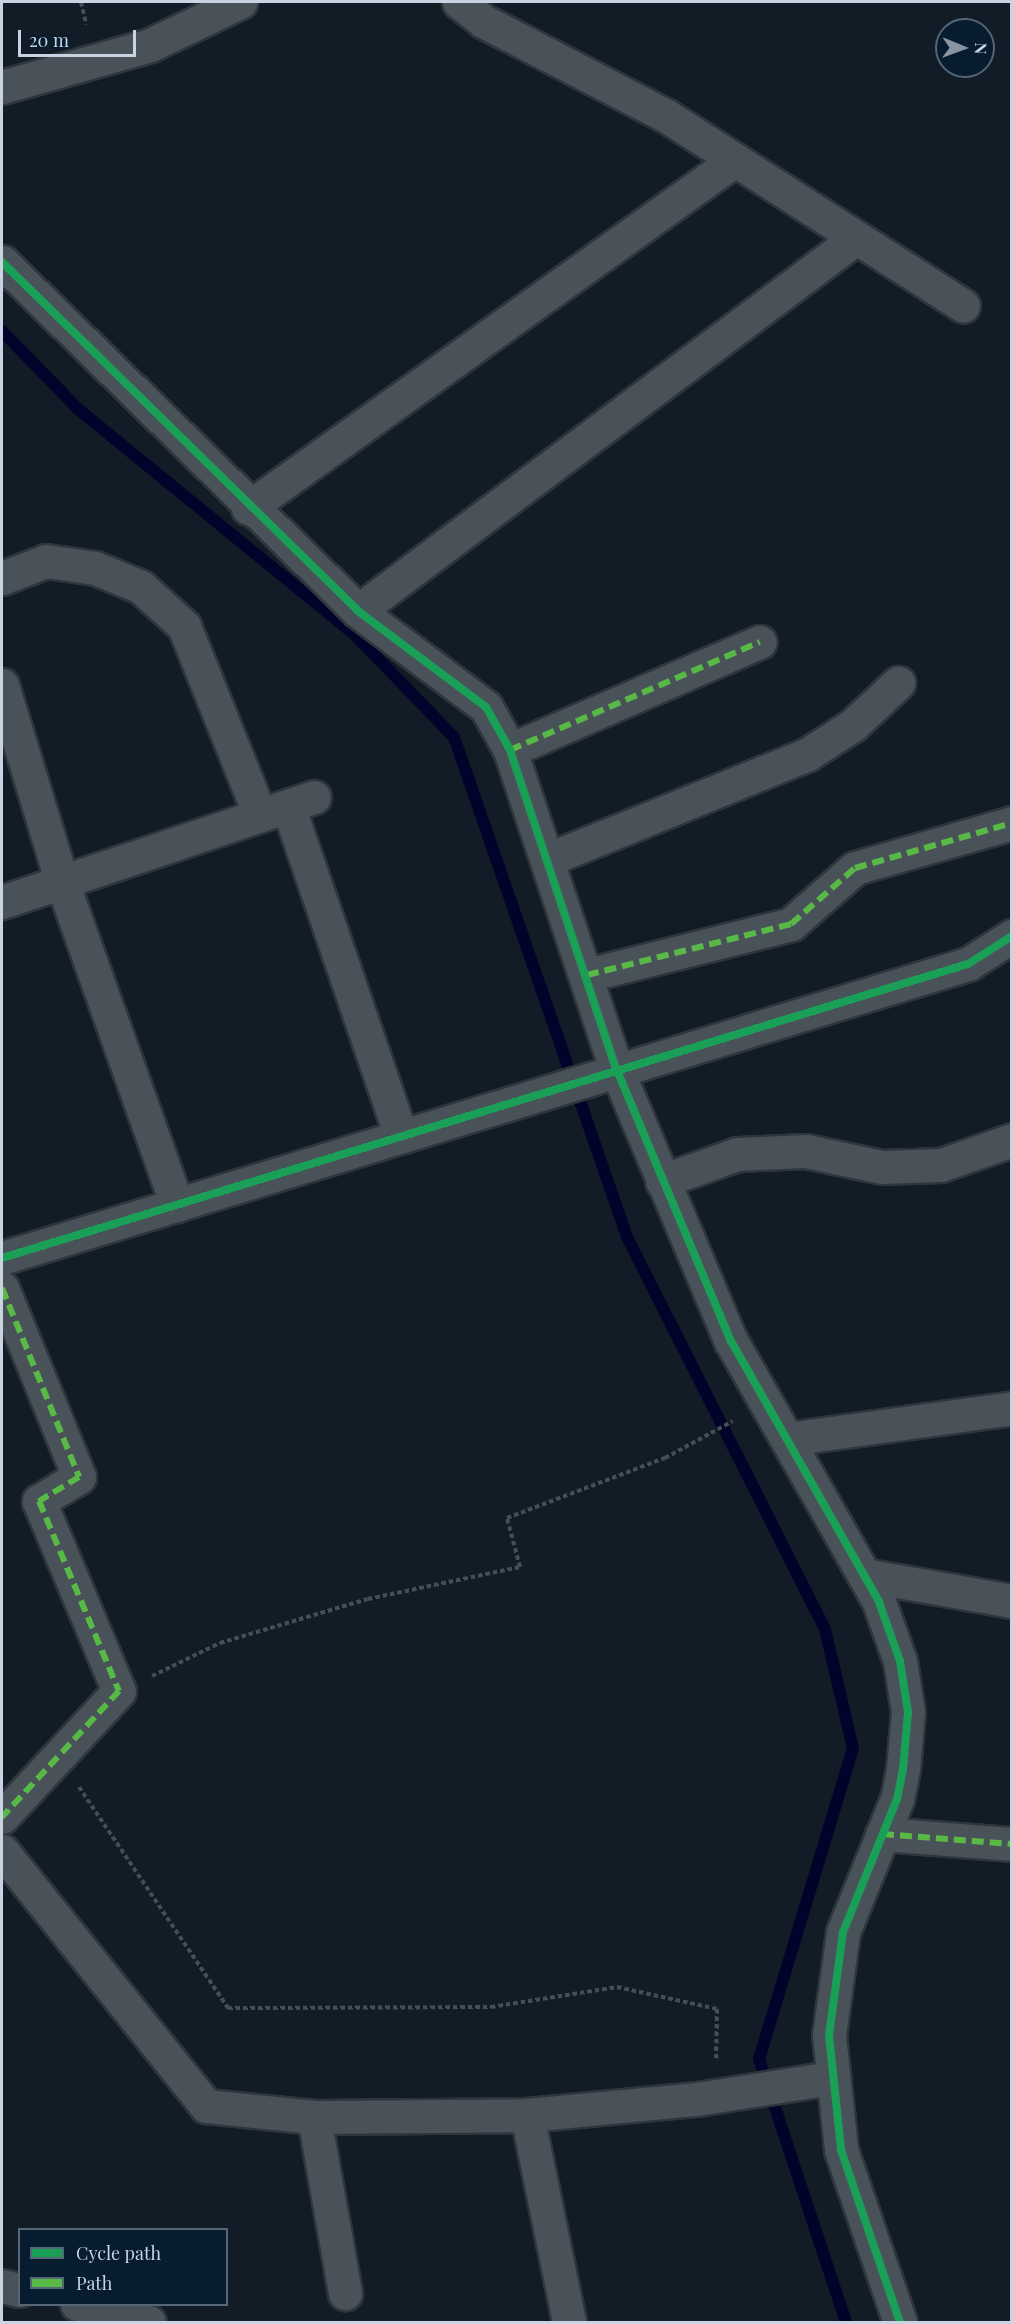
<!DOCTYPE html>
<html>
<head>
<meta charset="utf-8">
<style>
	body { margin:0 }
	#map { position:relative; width:1013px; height:2324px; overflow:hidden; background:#111c26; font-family:"Playfair Display",serif }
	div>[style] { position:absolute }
	.stream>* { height:12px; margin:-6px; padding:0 6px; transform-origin:6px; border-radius:6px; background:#02032b }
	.path>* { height:4px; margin-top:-2px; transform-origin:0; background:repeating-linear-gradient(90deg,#464d55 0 4.5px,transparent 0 7.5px) }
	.roads { filter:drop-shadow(2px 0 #2e353d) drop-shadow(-2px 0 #2e353d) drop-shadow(0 2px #2e353d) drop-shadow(0 -2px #2e353d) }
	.minor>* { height:33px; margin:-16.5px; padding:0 16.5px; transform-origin:16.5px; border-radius:16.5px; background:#495159 }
	.tertiary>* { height:33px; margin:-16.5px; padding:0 16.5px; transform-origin:16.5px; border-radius:16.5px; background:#495159 }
	.quiet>* { height:6px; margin-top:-3px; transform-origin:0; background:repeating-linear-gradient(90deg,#58b947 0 12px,transparent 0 18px) }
	.cycleway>* { height:8px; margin:-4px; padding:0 4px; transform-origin:4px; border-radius:4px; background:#1a9f57 }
	span { translate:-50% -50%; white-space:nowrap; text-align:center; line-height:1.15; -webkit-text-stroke:6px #081c2f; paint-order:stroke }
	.frame { position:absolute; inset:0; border:3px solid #c8d4e2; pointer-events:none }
	.legend { position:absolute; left:18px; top:2228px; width:210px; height:78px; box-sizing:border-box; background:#081c2f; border:2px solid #567; margin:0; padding:8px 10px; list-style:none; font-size:18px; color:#c8d4e2 }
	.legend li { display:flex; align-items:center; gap:12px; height:30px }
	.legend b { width:30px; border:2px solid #567 }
	.north { position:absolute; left:935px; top:18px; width:60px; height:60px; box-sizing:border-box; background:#081c2f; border:2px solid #567; border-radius:50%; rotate:91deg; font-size:16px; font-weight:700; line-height:24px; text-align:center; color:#c8d4e2 }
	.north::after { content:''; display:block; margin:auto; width:21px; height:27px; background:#8894a0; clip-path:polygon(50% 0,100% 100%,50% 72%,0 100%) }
	.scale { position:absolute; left:18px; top:30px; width:118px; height:27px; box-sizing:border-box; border:3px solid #c8d4e2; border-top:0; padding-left:8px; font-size:18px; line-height:21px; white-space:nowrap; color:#c8d4e2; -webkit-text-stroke:4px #081c2f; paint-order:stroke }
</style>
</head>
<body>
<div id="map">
	<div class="stream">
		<i style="left:2px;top:331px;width:109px;rotate:45.7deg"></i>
		<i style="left:78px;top:409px;width:359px;rotate:39.2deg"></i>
		<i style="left:356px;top:636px;width:141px;rotate:45.9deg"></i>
		<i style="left:454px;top:737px;width:529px;rotate:70.91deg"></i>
		<i style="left:627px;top:1237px;width:439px;rotate:63.2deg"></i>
		<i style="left:825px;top:1629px;width:122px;rotate:76.8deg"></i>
		<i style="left:853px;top:1748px;width:325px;rotate:106.8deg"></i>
		<i style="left:759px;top:2059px;width:277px;rotate:71.7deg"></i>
	</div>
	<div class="path">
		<i style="left:81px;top:2px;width:23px;rotate:77deg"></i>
		<i style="left:152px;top:1676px;width:76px;rotate:-25.9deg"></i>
		<i style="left:220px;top:1643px;width:154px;rotate:-16.6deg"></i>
		<i style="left:368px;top:1599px;width:155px;rotate:-11.9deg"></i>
		<i style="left:520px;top:1567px;width:51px;rotate:-104.9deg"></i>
		<i style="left:507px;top:1518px;width:169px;rotate:-20.8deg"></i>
		<i style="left:665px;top:1458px;width:77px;rotate:-28.6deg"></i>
		<i style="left:79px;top:1787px;width:267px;rotate:56deg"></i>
		<i style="left:228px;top:2008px;width:263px;rotate:-0.2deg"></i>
		<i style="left:491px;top:2007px;width:128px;rotate:-9deg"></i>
		<i style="left:617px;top:1987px;width:102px;rotate:12.4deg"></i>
		<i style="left:717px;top:2009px;width:51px;rotate:91.1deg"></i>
	</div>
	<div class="roads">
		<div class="minor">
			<i style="left:459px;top:2px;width:31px;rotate:38deg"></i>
			<i style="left:483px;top:21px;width:208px;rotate:27.4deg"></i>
			<i style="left:668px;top:117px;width:350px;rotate:32.6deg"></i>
			<i style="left:2px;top:87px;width:154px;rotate:-15.8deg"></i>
			<i style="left:150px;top:45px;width:100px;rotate:-25.5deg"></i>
			<i style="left:248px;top:508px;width:599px;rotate:-35.55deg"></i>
			<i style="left:2px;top:578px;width:47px;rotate:-21.1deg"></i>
			<i style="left:46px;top:561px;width:49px;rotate:8.1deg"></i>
			<i style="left:95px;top:568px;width:50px;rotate:22.4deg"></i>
			<i style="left:141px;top:587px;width:58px;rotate:42.2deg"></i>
			<i style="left:184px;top:626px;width:204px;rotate:68.1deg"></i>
			<i style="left:358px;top:611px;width:622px;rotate:-36.83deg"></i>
			<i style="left:2px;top:685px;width:206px;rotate:73.1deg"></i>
			<i style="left:62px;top:882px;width:343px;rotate:70.4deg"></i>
			<i style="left:510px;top:750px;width:272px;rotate:-23.4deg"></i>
			<i style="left:288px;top:806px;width:349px;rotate:71.1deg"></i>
			<i style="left:551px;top:858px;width:277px;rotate:-22deg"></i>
			<i style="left:808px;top:754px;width:54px;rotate:-32.8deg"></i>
			<i style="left:853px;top:725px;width:62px;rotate:-43deg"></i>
			<i style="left:2px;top:902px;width:329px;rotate:-18.6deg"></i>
			<i style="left:587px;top:975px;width:210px;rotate:-14deg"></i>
			<i style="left:791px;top:924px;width:85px;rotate:-41.2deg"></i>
			<i style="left:855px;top:868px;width:163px;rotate:-16deg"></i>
			<i style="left:662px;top:1181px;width:80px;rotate:-19.8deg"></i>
			<i style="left:737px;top:1154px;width:69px;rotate:-2.5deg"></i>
			<i style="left:806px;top:1151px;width:78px;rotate:11.9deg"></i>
			<i style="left:882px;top:1167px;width:59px;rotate:-1.9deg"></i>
			<i style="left:941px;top:1165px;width:75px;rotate:-19.4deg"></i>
			<i style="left:2px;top:1258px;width:1010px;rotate:-16.93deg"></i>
			<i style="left:968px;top:964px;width:52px;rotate:-32.5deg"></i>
			<i style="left:2px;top:1288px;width:204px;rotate:67.8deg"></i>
			<i style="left:79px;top:1477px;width:47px;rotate:149deg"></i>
			<i style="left:39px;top:1501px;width:206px;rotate:67.2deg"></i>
			<i style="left:119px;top:1691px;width:172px;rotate:132.9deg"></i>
			<i style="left:787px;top:1439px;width:227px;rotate:-7.8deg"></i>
			<i style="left:864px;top:1575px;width:150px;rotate:10deg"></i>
			<i style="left:882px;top:1834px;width:130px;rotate:4.4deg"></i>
			<i style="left:2px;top:1851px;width:327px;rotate:51.3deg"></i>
			<i style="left:206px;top:2106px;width:109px;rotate:5.8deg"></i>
			<i style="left:314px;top:2117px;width:213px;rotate:-0.5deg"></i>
			<i style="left:527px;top:2115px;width:171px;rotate:-5.4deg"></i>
			<i style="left:697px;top:2099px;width:136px;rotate:-8.9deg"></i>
			<i style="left:527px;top:2115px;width:211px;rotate:78.5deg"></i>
			<i style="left:314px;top:2117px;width:179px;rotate:80deg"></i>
			<i style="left:2px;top:2286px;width:18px;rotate:13deg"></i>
			<i style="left:77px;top:2304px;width:74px;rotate:14deg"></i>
		</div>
		<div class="tertiary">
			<i style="left:2px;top:262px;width:499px;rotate:44.4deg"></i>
			<i style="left:358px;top:611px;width:160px;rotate:36.9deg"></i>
			<i style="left:486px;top:707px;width:49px;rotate:60.8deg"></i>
			<i style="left:510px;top:750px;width:335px;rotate:71.6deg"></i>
			<i style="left:616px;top:1068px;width:296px;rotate:67.2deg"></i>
			<i style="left:731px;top:1341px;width:300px;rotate:60.4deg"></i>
			<i style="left:879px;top:1602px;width:63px;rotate:70.4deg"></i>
			<i style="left:900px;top:1661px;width:52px;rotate:81.1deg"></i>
			<i style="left:908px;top:1712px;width:57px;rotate:95deg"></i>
			<i style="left:903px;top:1769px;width:31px;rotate:101deg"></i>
			<i style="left:897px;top:1799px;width:144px;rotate:112.1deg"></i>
			<i style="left:843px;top:1932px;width:104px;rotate:97.7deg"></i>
			<i style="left:829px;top:2035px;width:116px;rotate:84deg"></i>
			<i style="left:841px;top:2150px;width:182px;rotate:71.1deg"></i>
		</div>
	</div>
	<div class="quiet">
		<i style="left:510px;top:750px;width:272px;rotate:-23.4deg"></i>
		<i style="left:587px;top:975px;width:210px;rotate:-14deg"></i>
		<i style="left:791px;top:924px;width:85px;rotate:-41.2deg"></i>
		<i style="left:855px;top:868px;width:163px;rotate:-16deg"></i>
		<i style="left:2px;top:1288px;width:204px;rotate:67.8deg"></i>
		<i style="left:79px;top:1477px;width:47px;rotate:149deg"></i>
		<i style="left:39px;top:1501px;width:206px;rotate:67.2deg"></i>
		<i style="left:119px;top:1691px;width:172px;rotate:132.9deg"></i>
		<i style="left:882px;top:1834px;width:130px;rotate:4.4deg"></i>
	</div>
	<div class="cycleway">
		<i style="left:2px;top:262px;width:499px;rotate:44.4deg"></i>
		<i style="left:358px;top:611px;width:160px;rotate:36.9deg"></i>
		<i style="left:486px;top:707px;width:49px;rotate:60.8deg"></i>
		<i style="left:510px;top:750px;width:335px;rotate:71.6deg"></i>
		<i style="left:616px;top:1068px;width:296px;rotate:67.2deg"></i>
		<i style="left:731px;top:1341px;width:300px;rotate:60.4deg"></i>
		<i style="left:879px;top:1602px;width:63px;rotate:70.4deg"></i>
		<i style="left:900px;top:1661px;width:52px;rotate:81.1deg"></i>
		<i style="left:908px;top:1712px;width:57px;rotate:95deg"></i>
		<i style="left:903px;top:1769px;width:31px;rotate:101deg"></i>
		<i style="left:897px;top:1799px;width:144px;rotate:112.1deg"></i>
		<i style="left:843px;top:1932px;width:104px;rotate:97.7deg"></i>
		<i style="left:829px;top:2035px;width:116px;rotate:84deg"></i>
		<i style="left:841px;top:2150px;width:182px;rotate:71.1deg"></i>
		<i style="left:2px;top:1258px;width:1010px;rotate:-16.93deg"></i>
		<i style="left:968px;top:964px;width:52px;rotate:-32.5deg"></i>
	</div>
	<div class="frame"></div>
	<ul class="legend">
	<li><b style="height:8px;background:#1a9f57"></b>Cycle path</li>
	<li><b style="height:8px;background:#58b947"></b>Path</li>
	</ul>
	<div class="north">N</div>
	<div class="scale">20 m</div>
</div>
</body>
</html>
